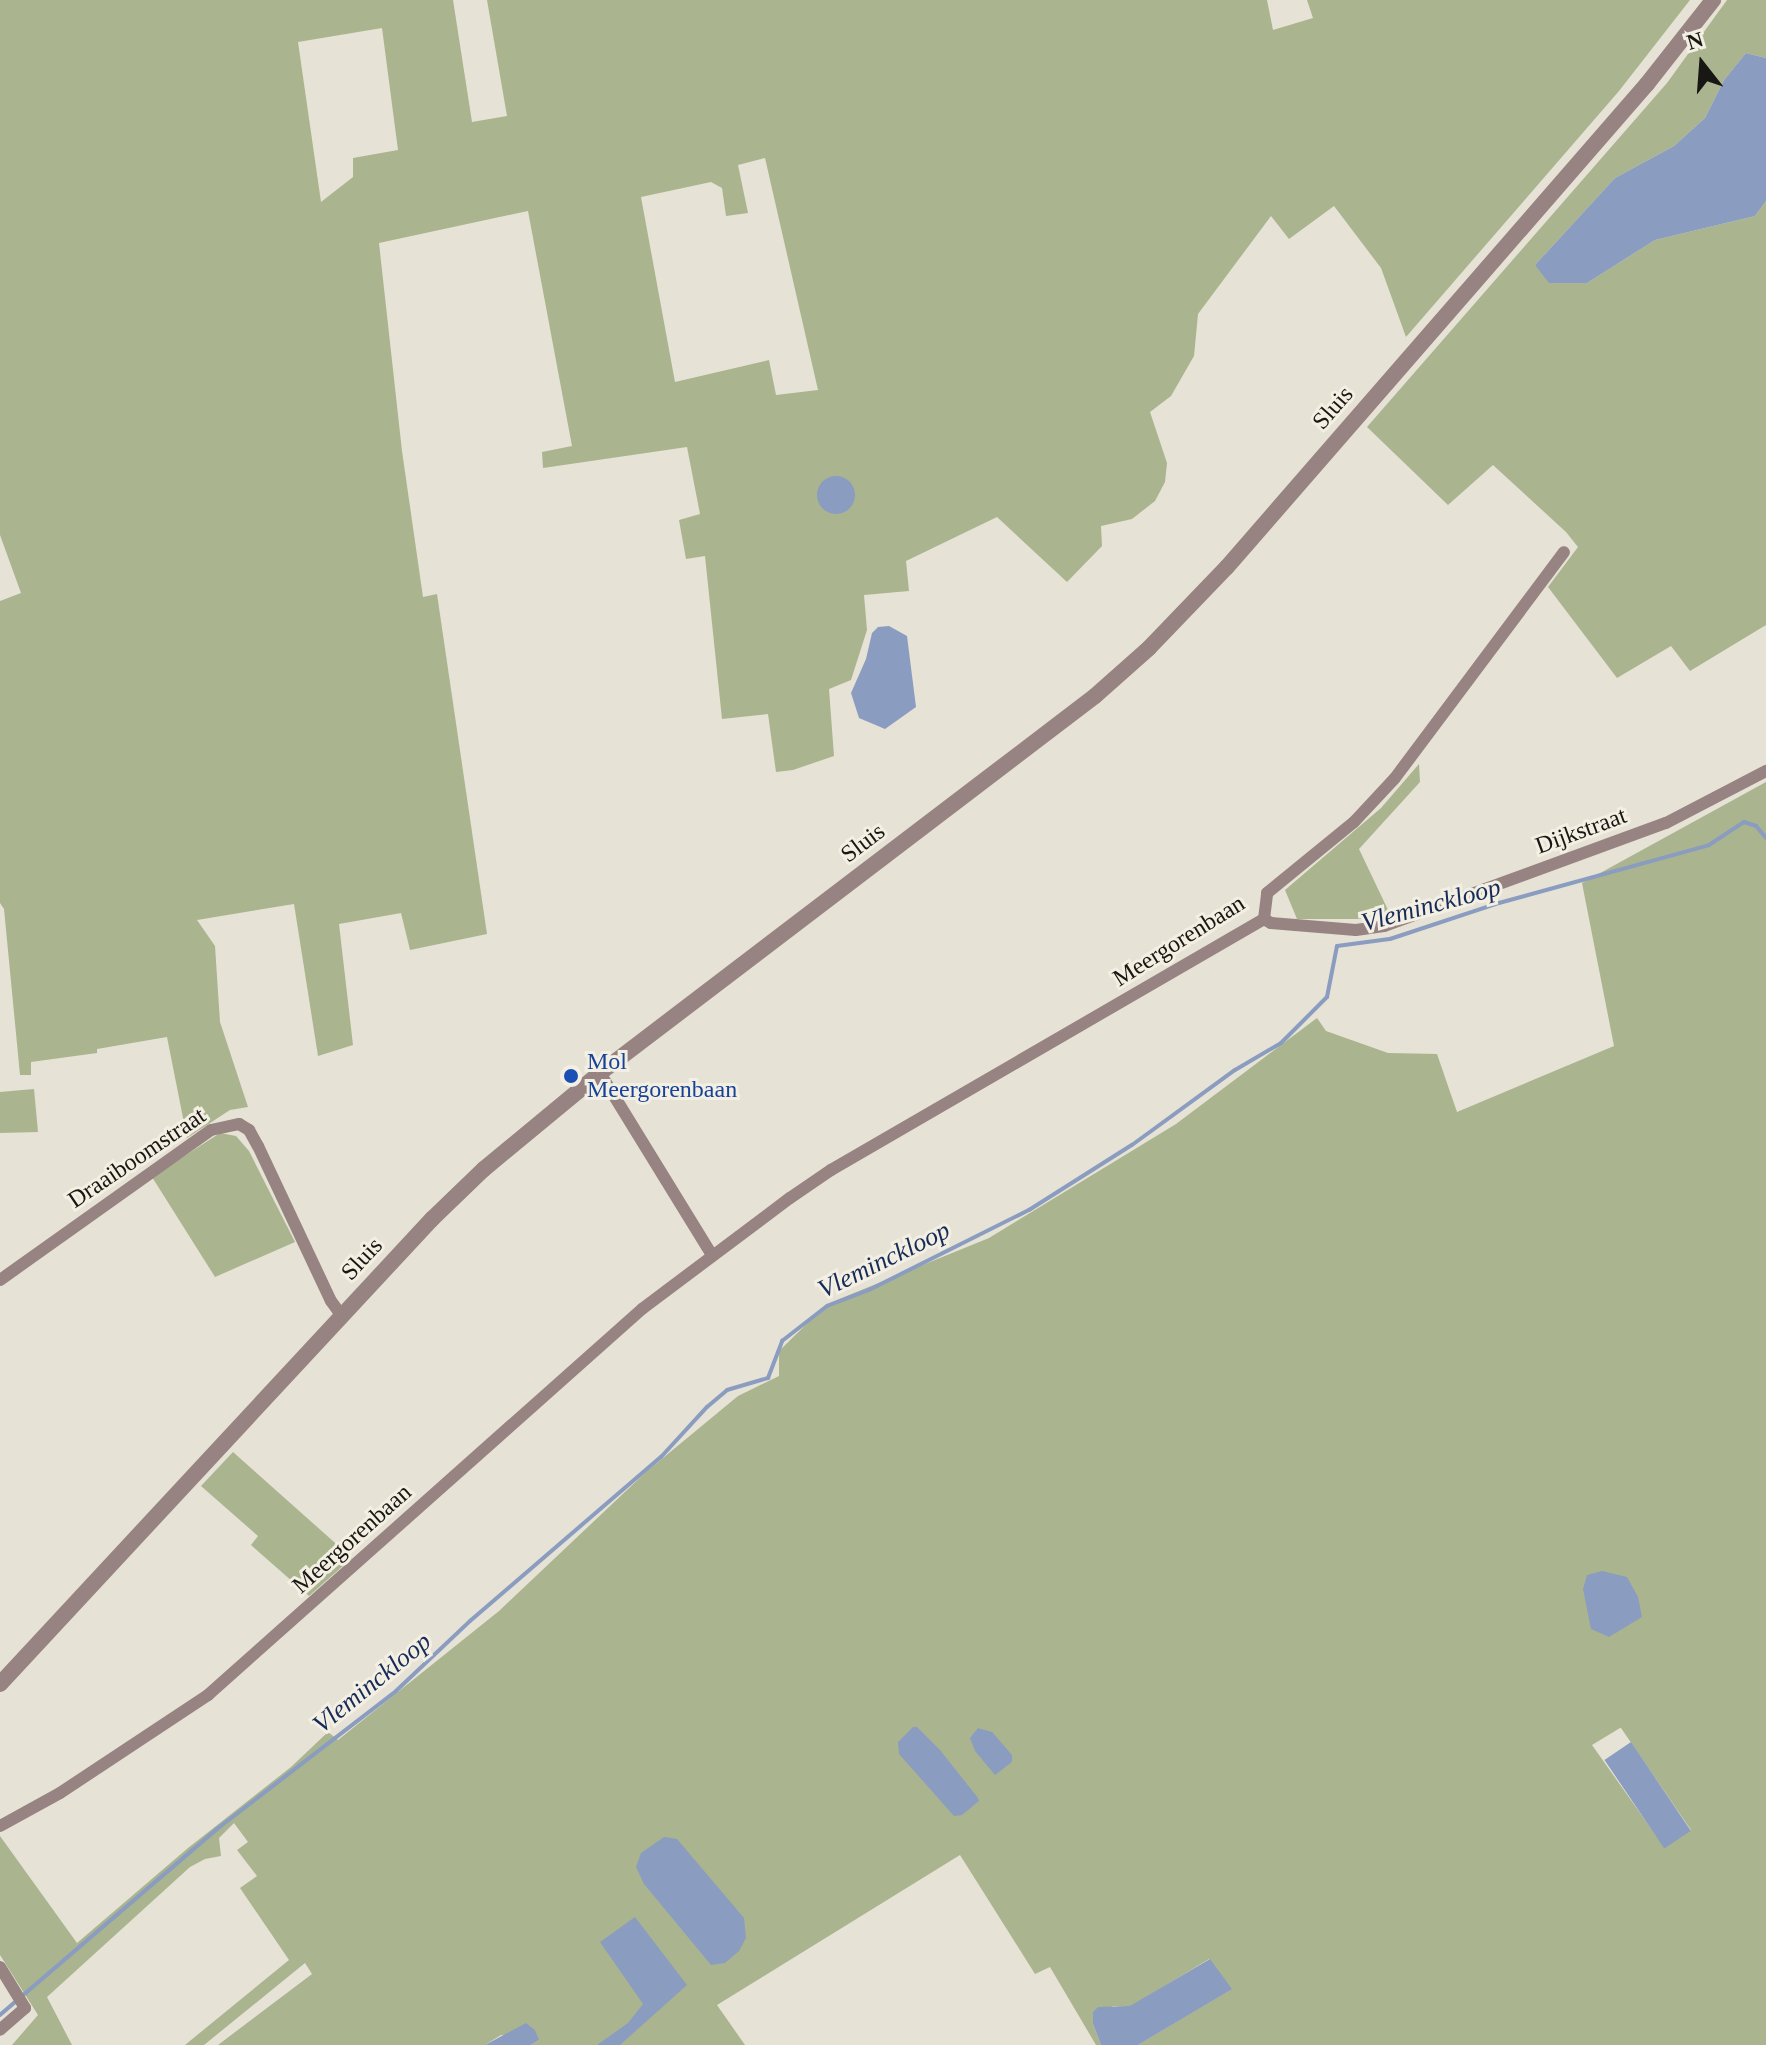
<!DOCTYPE html>
<html>
<head>
<meta charset="utf-8">
<style>
	body { margin:0 }
	#map { position:relative; width:1766px; height:2045px; overflow:hidden; background:#e6e2d5; font-family:Georgia,serif }
	div>[style] { position:absolute }
	.green>* { inset:0; background:#aab58f }
	.water>* { inset:0; background:#8a9cbf; transform-origin:0 0 }
	.round { border-radius:50% }
	.stream>* { height:4px; margin:-2px; padding:0 2px; transform-origin:2px; border-radius:2px; background:#8a9cbf }
	.minor>* { height:12px; margin:-6px; padding:0 6px; transform-origin:6px; border-radius:6px; background:#978382 }
	.tertiary>* { height:16px; margin:-8px; padding:0 8px; transform-origin:8px; border-radius:8px; background:#978382 }
	.dots>* { width:22px; height:22px; translate:-50% -50%; box-sizing:border-box; border:4px solid #f3efe2; border-radius:50% }
	span { translate:-50% -50%; white-space:nowrap; text-align:center; line-height:1.15; -webkit-text-stroke:6px #f3efe2; paint-order:stroke }
	.street-label { font-size:24px; color:#191713 }
	.transit-label { font-size:24px; color:#164399 }
	.left { translate:0 -50%; text-align:left }
	.water-label { font-size:26px; color:#172b58; font-style:italic }
	.north { position:absolute; left:1662px; top:24px; width:80px; height:80px; -webkit-text-stroke:6px #f3efe2; paint-order:stroke; rotate:343deg; font-size:22px; font-weight:700; line-height:32px; text-align:center; color:#191713 }
	.north::after { content:''; display:block; margin:auto; width:28px; height:36px; background:#191713; clip-path:polygon(50% 0,100% 100%,50% 72%,0 100%) }
</style>
</head>
<body>
<div id="map">
	<div class="green">
		<i style="clip-path:polygon(evenodd,0 0,453px 0,472px 122px,507px 116px,487px 0,1267px 0,1273px 30px,1313px 18px,1307px 0,1690px 0,1619px 91px,1406px 337px,1381px 268px,1334px 206px,1289px 239px,1271px 216px,1198px 314px,1194px 356px,1171px 396px,1150px 412px,1167px 463px,1165px 482px,1155px 501px,1132px 519px,1101px 526px,1102px 546px,1067px 582px,997px 517px,906px 561px,909px 591px,864px 595px,867px 630px,851px 680px,829px 689px,834px 756px,793px 770px,776px 772px,768px 714px,722px 719px,705px 556px,686px 559px,679px 520px,700px 514px,687px 447px,543px 468px,542px 452px,572px 446px,528px 211px,379px 243px,402px 451px,423px 597px,437px 594px,487px 934px,410px 950px,401px 913px,339px 924px,353px 1045px,318px 1056px,294px 904px,197px 920px,215px 946px,220px 1022px,248px 1107px,230px 1110px,187px 1138px,167px 1037px,97px 1049px,97px 1053px,31px 1062px,31px 1075px,20px 1075px,4px 909px,0 903px,0 601px,21px 593px,0 535px,0 0,382px 28px,398px 150px,353px 158px,353px 177px,321px 202px,298px 42px,382px 28px,0 0,765px 158px,818px 390px,776px 395px,769px 360px,675px 382px,641px 197px,711px 182px,722px 188px,726px 216px,748px 213px,738px 165px,765px 158px)"></i>
		<i style="clip-path:polygon(1727px 0,1766px 0,1766px 58px,1746px 53px,1724px 80px,1705px 118px,1674px 146px,1615px 178px,1535px 265px,1587px 283px,1655px 240px,1755px 216px,1766px 201px,1766px 625px,1690px 671px,1671px 646px,1617px 678px,1548px 587px,1578px 547px,1566px 532px,1493px 465px,1448px 505px,1367px 427px,1667px 83px)"></i>
		<i style="clip-path:polygon(1419px 764px,1420px 782px,1359px 849px,1389px 912px,1360px 919px,1297px 919px,1285px 890px,1381px 808px)"></i>
		<i style="clip-path:polygon(evenodd,1766px 782px,1766px 2045px,1138px 2045px,1231px 1989px,1209px 1959px,1130px 2007px,1113px 2006px,1093px 2024px,1101px 2045px,1096px 2045px,1050px 1967px,1035px 1974px,960px 1855px,717px 2005px,745px 2045px,531px 2045px,539px 2040px,501px 2035px,485px 2045px,218px 2045px,312px 1974px,305px 1963px,204px 2045px,185px 2045px,289px 1960px,240px 1888px,257px 1876px,237px 1850px,248px 1842px,234px 1823px,219px 1838px,221px 1856px,205px 1859px,190px 1867px,47px 1997px,72px 2045px,12px 2045px,38px 2015px,0 1955px,0 1836px,77px 1943px,188px 1848px,291px 1767px,328px 1732px,338px 1740px,499px 1611px,646px 1472px,738px 1396px,779px 1376px,779px 1351px,827px 1304px,989px 1238px,1176px 1124px,1317px 1018px,1326px 1031px,1388px 1053px,1437px 1054px,1457px 1112px,1614px 1046px,1582px 883px,1766px 782px,1620px 1728px,1621px 1728px,1691px 1830px,1662px 1844px,1592px 1745px,1620px 1728px)"></i>
		<i style="clip-path:polygon(34px 1089px,38px 1132px,0 1133px,0 1092px)"></i>
		<i style="clip-path:polygon(220px 1133px,236px 1136px,249px 1151px,295px 1242px,215px 1277px,152px 1177px)"></i>
		<i style="clip-path:polygon(233px 1452px,352px 1558px,309px 1596px,251px 1545px,258px 1536px,201px 1486px)"></i>
	</div>
	<div class="water">
		<i style="clip-path:polygon(1746px 53px,1766px 58px,1766px 201px,1755px 216px,1655px 240px,1587px 283px,1549px 283px,1535px 265px,1615px 178px,1674px 146px,1705px 118px,1724px 80px)"></i>
		<i class="round" style="left:817px;top:476px;width:38px;height:38px"></i>
		<i style="clip-path:polygon(889px 626px,907px 636px,916px 707px,885px 729px,859px 718px,851px 693px,866px 659px,872px 633px,878px 627px)"></i>
		<i style="clip-path:polygon(1602px 1571px,1627px 1577px,1638px 1597px,1642px 1617px,1609px 1637px,1591px 1629px,1583px 1589px,1587px 1575px)"></i>
		<i style="clip-path:polygon(913px 1727px,917px 1727px,940px 1750px,978px 1798px,979px 1801px,962px 1815px,954px 1816px,899px 1754px,898px 1742px)"></i>
		<i style="clip-path:polygon(978px 1728px,992px 1732px,1012px 1755px,1012px 1762px,995px 1775px,975px 1751px,970px 1738px)"></i>
		<i style="left:1631px;top:1742px;width:107px;height:32px;rotate:56deg"></i>
		<i style="clip-path:polygon(664px 1837px,677px 1839px,744px 1918px,746px 1938px,739px 1951px,725px 1963px,711px 1965px,644px 1884px,636px 1867px,641px 1853px)"></i>
		<i style="clip-path:polygon(635px 1917px,687px 1985px,620px 2045px,597px 2045px,628px 2023px,643px 2004px,600px 1942px)"></i>
		<i style="clip-path:polygon(1210px 1959px,1232px 1989px,1138px 2045px,1101px 2045px,1093px 2024px,1093px 2012px,1098px 2007px,1130px 2006px)"></i>
		<i style="clip-path:polygon(526px 2023px,535px 2030px,539px 2040px,531px 2045px,485px 2045px)"></i>
	</div>
	<div class="stream">
		<i style="left:0;top:2015px;width:286px;rotate:-40.6deg"></i>
		<i style="left:217px;top:1829px;width:226px;rotate:-37.6deg"></i>
		<i style="left:396px;top:1691px;width:102px;rotate:-43.4deg"></i>
		<i style="left:470px;top:1621px;width:252px;rotate:-40.7deg"></i>
		<i style="left:661px;top:1457px;width:68px;rotate:-47.4deg"></i>
		<i style="left:707px;top:1407px;width:26px;rotate:-40deg"></i>
		<i style="left:727px;top:1390px;width:43px;rotate:-16.3deg"></i>
		<i style="left:768px;top:1378px;width:40px;rotate:-69deg"></i>
		<i style="left:782px;top:1341px;width:57px;rotate:-37.9deg"></i>
		<i style="left:827px;top:1306px;width:47px;rotate:-21.1deg"></i>
		<i style="left:871px;top:1289px;width:177px;rotate:-26.6deg"></i>
		<i style="left:1029px;top:1210px;width:122px;rotate:-32.3deg"></i>
		<i style="left:1132px;top:1145px;width:127px;rotate:-36.1deg"></i>
		<i style="left:1235px;top:1070px;width:53px;rotate:-30.4deg"></i>
		<i style="left:1281px;top:1043px;width:65px;rotate:-45deg"></i>
		<i style="left:1327px;top:997px;width:52px;rotate:-78.9deg"></i>
		<i style="left:1337px;top:946px;width:53px;rotate:-7.5deg"></i>
		<i style="left:1390px;top:939px;width:115px;rotate:-18.3deg"></i>
		<i style="left:1499px;top:903px;width:218px;rotate:-15.4deg"></i>
		<i style="left:1709px;top:845px;width:42px;rotate:-33.3deg"></i>
		<i style="left:1744px;top:822px;width:13px;rotate:18deg"></i>
		<i style="left:1756px;top:826px;width:16px;rotate:50deg"></i>
	</div>
	<div class="minor">
		<i style="left:1264px;top:919px;width:8px;rotate:30deg"></i>
		<i style="left:1271px;top:923px;width:85px;rotate:4.7deg"></i>
		<i style="left:1356px;top:930px;width:28px;rotate:-8deg"></i>
		<i style="left:1384px;top:926px;width:300px;rotate:-20.1deg"></i>
		<i style="left:1666px;top:823px;width:113px;rotate:-27.5deg"></i>
		<i style="left:1264px;top:919px;width:26px;rotate:-83deg"></i>
		<i style="left:1267px;top:893px;width:112px;rotate:-39.2deg"></i>
		<i style="left:1354px;top:822px;width:60px;rotate:-47deg"></i>
		<i style="left:1395px;top:778px;width:282px;rotate:-53.2deg"></i>
		<i style="left:600px;top:1073px;width:214px;rotate:58.4deg"></i>
		<i style="left:0;top:1280px;width:259px;rotate:-35.4deg"></i>
		<i style="left:211px;top:1130px;width:29px;rotate:-12deg"></i>
		<i style="left:239px;top:1124px;width:12px;rotate:31deg"></i>
		<i style="left:249px;top:1130px;width:18px;rotate:61deg"></i>
		<i style="left:258px;top:1146px;width:171px;rotate:64.8deg"></i>
		<i style="left:331px;top:1301px;width:19px;rotate:54deg"></i>
		<i style="left:0;top:1826px;width:68px;rotate:-28.8deg"></i>
		<i style="left:60px;top:1793px;width:178px;rotate:-33.5deg"></i>
		<i style="left:208px;top:1695px;width:581px;rotate:-41.65deg"></i>
		<i style="left:642px;top:1309px;width:185px;rotate:-36.9deg"></i>
		<i style="left:790px;top:1198px;width:50px;rotate:-34.3deg"></i>
		<i style="left:831px;top:1170px;width:500px;rotate:-30.1deg"></i>
		<i style="left:0;top:1967px;width:48px;rotate:58.6deg"></i>
		<i style="left:25px;top:2008px;width:33px;rotate:139deg"></i>
	</div>
	<div class="tertiary">
		<i style="left:0;top:1684px;width:635px;rotate:-47.11deg"></i>
		<i style="left:432px;top:1219px;width:72px;rotate:-43.9deg"></i>
		<i style="left:484px;top:1169px;width:151px;rotate:-39.6deg"></i>
		<i style="left:600px;top:1073px;width:622px;rotate:-37.29deg"></i>
		<i style="left:1095px;top:696px;width:72px;rotate:-41.6deg"></i>
		<i style="left:1149px;top:648px;width:112px;rotate:-46.1deg"></i>
		<i style="left:1227px;top:567px;width:640px;rotate:-48.99deg"></i>
		<i style="left:1647px;top:84px;width:107px;rotate:-51.8deg"></i>
	</div>
	<div class="dots">
		<i style="left:571px;top:1076px;background:#1a4fb4"></i>
	</div>
	<div class="street-label">
		<span style="left:1333px;top:408px;rotate:-49deg">Sluis</span>
		<span style="left:1581px;top:831px;rotate:-20deg">Dijkstraat</span>
		<span style="left:863px;top:843px;rotate:-37deg">Sluis</span>
		<span style="left:1179px;top:941px;rotate:-32deg">Meergorenbaan</span>
		<span style="left:137px;top:1158px;rotate:-34deg">Draaiboomstraat</span>
		<span style="left:362px;top:1259px;rotate:-47deg">Sluis</span>
		<span style="left:352px;top:1539px;rotate:-42deg">Meergorenbaan</span>
	</div>
	<div class="transit-label">
		<span class="left" style="left:587px;top:1076px">Mol<br>Meergorenbaan</span>
	</div>
	<div class="water-label">
		<span style="left:1431px;top:905px;rotate:-15deg">Vleminckloop</span>
		<span style="left:884px;top:1260px;rotate:-26deg">Vleminckloop</span>
		<span style="left:372px;top:1683px;rotate:-39deg">Vleminckloop</span>
	</div>
	<div class="north">N</div>
</div>
</body>
</html>
